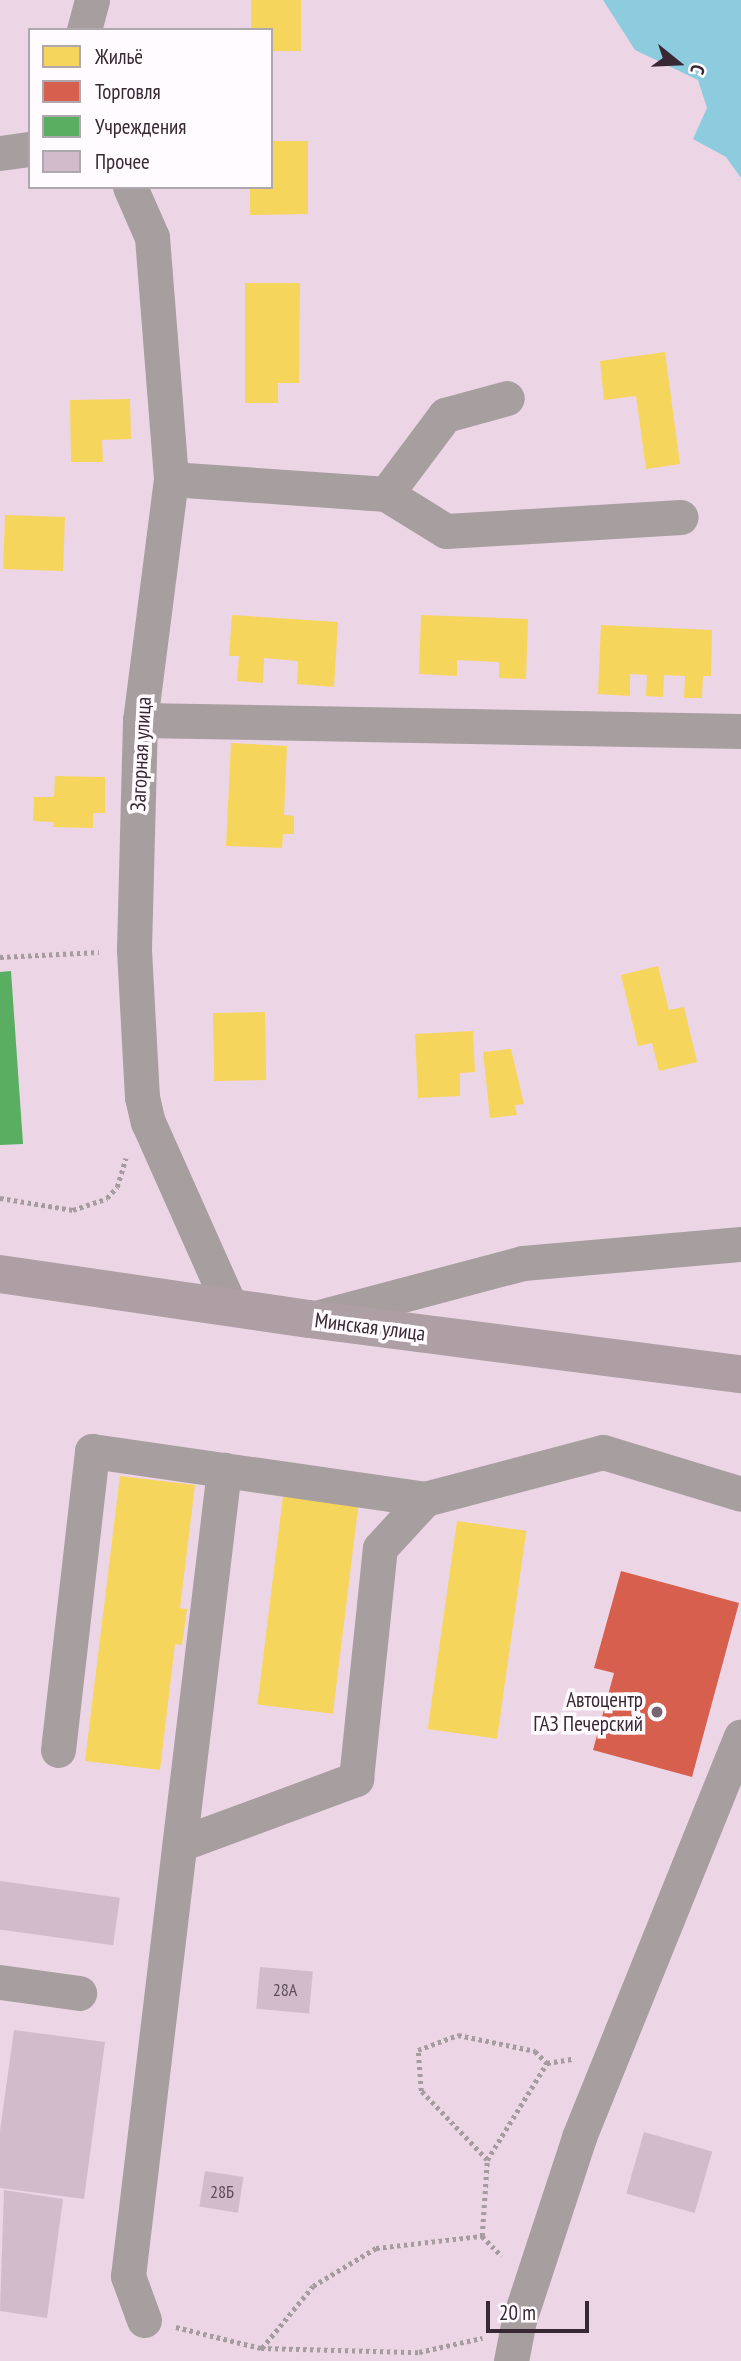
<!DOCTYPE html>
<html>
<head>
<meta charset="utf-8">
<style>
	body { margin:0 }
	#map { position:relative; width:741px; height:2361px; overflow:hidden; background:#ecd6e6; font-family:"PT Sans Narrow",sans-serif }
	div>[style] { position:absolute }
	.water>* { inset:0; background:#8dcbdf }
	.homes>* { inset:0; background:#f6d55c; transform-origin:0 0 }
	.shops>* { inset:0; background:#d6604d }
	.public>* { inset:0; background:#5aae61 }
	.building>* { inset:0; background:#d2bccc; transform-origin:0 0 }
	.path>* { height:4.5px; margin-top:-2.25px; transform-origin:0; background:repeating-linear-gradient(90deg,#a69b9f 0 3.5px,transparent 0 7px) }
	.minor>* { height:35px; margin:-17.5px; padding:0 17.5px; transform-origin:17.5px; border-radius:17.5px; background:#a79e9f }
	.major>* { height:38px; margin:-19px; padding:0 19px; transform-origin:19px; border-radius:19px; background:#ad9fa4 }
	.dots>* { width:19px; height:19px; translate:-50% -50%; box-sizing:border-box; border:4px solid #fffbfe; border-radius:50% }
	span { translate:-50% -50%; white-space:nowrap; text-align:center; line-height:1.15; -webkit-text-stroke:7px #fffbfe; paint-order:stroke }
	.number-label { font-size:18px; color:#5e4d59 }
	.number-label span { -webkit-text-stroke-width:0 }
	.street-label { font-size:21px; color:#372833 }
	.poi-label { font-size:21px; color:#372833 }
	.right { translate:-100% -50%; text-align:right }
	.legend { position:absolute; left:28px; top:28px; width:245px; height:161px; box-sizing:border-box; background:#fffbfe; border:2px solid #afa7ad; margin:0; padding:9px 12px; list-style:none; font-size:21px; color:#372833 }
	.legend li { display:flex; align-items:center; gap:14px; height:35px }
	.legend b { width:35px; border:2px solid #afa7ad }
	.north { position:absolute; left:643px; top:28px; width:70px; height:70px; -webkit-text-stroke:5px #fffbfe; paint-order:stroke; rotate:108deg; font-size:19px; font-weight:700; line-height:28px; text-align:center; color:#372833 }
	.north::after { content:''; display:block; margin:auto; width:24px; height:32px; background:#372833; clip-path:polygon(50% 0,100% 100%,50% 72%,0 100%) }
	.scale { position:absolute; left:486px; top:2301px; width:103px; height:32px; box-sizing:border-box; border:4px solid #372833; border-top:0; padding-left:9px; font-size:21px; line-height:24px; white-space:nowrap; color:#372833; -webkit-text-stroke:5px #fffbfe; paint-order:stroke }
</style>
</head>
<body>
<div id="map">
	<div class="water">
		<i style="clip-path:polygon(603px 0,741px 0,741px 178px,726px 157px,693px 139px,707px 108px,698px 80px,635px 50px)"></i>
	</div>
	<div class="homes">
		<i style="clip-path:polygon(251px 0,301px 0,301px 51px,271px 51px,271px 30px,251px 30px)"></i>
		<i style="clip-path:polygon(271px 141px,308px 141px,308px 214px,250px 215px,250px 187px,271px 187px)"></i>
		<i style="clip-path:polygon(245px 283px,300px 283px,299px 383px,278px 383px,278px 403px,245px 403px)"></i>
		<i style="clip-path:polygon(665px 352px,680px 464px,646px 469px,636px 396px,604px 400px,600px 361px)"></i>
		<i style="clip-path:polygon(130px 399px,131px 439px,102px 440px,103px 462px,71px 462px,70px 400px)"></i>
		<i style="left:5px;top:515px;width:60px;height:54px;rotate:2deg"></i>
		<i style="clip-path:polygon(232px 615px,338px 622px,334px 687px,297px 684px,298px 661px,264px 658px,263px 683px,237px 681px,239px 656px,229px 656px)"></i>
		<i style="clip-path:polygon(421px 615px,528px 619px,526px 679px,499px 678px,499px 662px,457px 660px,457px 676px,419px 674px)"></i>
		<i style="clip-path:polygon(601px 625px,712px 630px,711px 676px,703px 676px,702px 698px,684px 698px,685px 676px,664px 675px,663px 697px,646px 696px,647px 675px,630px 674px,630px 696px,598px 694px)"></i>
		<i style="clip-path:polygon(231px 743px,287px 746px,284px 815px,294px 816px,294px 834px,283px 834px,282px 848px,226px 846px)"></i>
		<i style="clip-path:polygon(55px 776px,105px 777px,105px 813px,93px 813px,93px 828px,53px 827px,54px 822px,33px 821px,34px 797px,54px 797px)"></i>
		<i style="clip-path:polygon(658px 966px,669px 1010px,684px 1007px,697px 1062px,659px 1071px,652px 1043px,638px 1046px,621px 975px)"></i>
		<i style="left:265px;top:1012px;width:68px;height:52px;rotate:89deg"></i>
		<i style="clip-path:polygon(473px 1031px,475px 1072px,460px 1073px,460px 1096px,418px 1098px,415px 1034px)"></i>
		<i style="clip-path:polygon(511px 1049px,524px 1104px,515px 1105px,517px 1115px,490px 1118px,483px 1052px)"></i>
		<i style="clip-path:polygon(120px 1476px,195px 1485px,180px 1608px,187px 1609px,182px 1645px,175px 1644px,160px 1770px,85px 1761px)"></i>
		<i style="left:283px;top:1496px;width:76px;height:210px;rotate:7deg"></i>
		<i style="left:457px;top:1521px;width:70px;height:210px;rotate:8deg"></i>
	</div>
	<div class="shops">
		<i style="clip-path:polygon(621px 1571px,739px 1603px,692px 1777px,593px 1750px,614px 1673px,594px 1668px)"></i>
	</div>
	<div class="public">
		<i style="clip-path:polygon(11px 971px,23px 1144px,0 1145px,0 972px)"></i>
	</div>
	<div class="building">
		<i style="left:0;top:1881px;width:121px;height:48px;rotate:8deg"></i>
		<i style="left:260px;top:1967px;width:53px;height:42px;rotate:5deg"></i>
		<i style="clip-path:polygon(14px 2030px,105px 2042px,84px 2199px,0 2188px,0 2131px)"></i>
		<i style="left:644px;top:2132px;width:71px;height:64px;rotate:16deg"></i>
		<i style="left:205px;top:2171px;width:39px;height:36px;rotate:9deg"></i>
		<i style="clip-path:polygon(4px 2190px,63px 2199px,47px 2318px,0 2311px)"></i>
	</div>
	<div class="path">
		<i style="left:0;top:957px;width:99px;rotate:-2.9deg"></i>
		<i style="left:0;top:1198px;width:74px;rotate:9.3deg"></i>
		<i style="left:73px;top:1210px;width:36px;rotate:-19deg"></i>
		<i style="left:107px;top:1198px;width:15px;rotate:-48deg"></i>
		<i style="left:117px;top:1187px;width:30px;rotate:-73deg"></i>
		<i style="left:487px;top:2160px;width:95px;rotate:-133.7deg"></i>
		<i style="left:421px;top:2091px;width:41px;rotate:-94.2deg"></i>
		<i style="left:418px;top:2050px;width:43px;rotate:-20.6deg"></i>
		<i style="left:458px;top:2035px;width:79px;rotate:11.7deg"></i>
		<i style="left:535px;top:2051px;width:17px;rotate:45deg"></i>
		<i style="left:482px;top:2236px;width:76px;rotate:-86.2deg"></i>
		<i style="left:487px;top:2160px;width:114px;rotate:-58.3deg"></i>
		<i style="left:547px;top:2063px;width:25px;rotate:-9deg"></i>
		<i style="left:176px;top:2327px;width:88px;rotate:13.9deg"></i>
		<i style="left:261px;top:2348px;width:158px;rotate:1.5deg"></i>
		<i style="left:419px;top:2352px;width:65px;rotate:-12.5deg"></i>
		<i style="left:262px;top:2348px;width:80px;rotate:-50.6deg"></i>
		<i style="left:313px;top:2286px;width:74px;rotate:-31.1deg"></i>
		<i style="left:376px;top:2248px;width:107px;rotate:-6.5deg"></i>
		<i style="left:482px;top:2236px;width:28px;rotate:45deg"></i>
	</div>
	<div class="minor">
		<i style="left:84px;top:30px;width:31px;rotate:-75deg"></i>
		<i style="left:0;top:153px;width:30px;rotate:-8deg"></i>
		<i style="left:130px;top:187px;width:55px;rotate:66.3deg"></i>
		<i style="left:152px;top:237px;width:243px;rotate:85.5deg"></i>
		<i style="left:171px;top:479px;width:243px;rotate:97.3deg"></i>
		<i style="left:140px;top:720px;width:230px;rotate:91.5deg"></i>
		<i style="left:134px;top:950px;width:147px;rotate:86.9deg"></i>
		<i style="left:142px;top:1097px;width:26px;rotate:77deg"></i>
		<i style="left:148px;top:1122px;width:204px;rotate:66deg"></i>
		<i style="left:171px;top:479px;width:216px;rotate:4deg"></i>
		<i style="left:386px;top:494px;width:70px;rotate:31.7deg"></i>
		<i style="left:446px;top:531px;width:235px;rotate:-3.4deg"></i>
		<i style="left:386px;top:494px;width:99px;rotate:-53.2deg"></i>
		<i style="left:445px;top:415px;width:64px;rotate:-15.3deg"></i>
		<i style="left:140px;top:720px;width:601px;rotate:1.05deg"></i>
		<i style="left:316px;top:1318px;width:214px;rotate:-14.9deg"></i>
		<i style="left:523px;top:1263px;width:219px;rotate:-5deg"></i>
		<i style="left:58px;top:1750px;width:301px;rotate:-83.5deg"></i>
		<i style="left:92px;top:1451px;width:336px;rotate:8.2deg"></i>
		<i style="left:425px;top:1499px;width:184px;rotate:-14.8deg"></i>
		<i style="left:603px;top:1452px;width:144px;rotate:16.9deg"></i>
		<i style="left:180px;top:1844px;width:188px;rotate:-20.3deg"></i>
		<i style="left:356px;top:1779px;width:232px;rotate:-84.1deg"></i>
		<i style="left:380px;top:1548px;width:67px;rotate:-47.4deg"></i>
		<i style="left:0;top:1982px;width:80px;rotate:7.9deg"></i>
		<i style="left:144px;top:2320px;width:47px;rotate:-110deg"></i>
		<i style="left:128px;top:2276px;width:812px;rotate:-83.21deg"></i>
		<i style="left:511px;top:2361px;width:42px;rotate:-79deg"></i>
		<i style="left:519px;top:2320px;width:193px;rotate:-71.8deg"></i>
		<i style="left:579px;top:2137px;width:432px;rotate:-68deg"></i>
	</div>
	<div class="major">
		<i style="left:0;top:1274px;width:312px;rotate:8.3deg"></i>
		<i style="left:309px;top:1319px;width:435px;rotate:7.3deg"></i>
	</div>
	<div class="dots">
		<i style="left:657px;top:1712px;background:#766572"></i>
	</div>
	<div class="number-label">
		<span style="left:285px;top:1990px">28А</span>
		<span style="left:222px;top:2192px">28Б</span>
	</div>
	<div class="street-label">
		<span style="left:141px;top:754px;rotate:-87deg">Загорная улица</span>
		<span style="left:370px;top:1327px;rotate:7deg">Минская улица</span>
	</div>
	<div class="poi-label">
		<span class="right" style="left:643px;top:1712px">Автоцентр<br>ГАЗ Печерский</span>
	</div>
	<ul class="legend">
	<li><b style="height:19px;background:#f6d55c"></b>Жильё</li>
	<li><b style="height:19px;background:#d6604d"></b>Торговля</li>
	<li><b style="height:19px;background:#5aae61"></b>Учреждения</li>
	<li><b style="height:19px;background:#d2bccc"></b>Прочее</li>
	</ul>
	<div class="north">С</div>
	<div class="scale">20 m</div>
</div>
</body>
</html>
